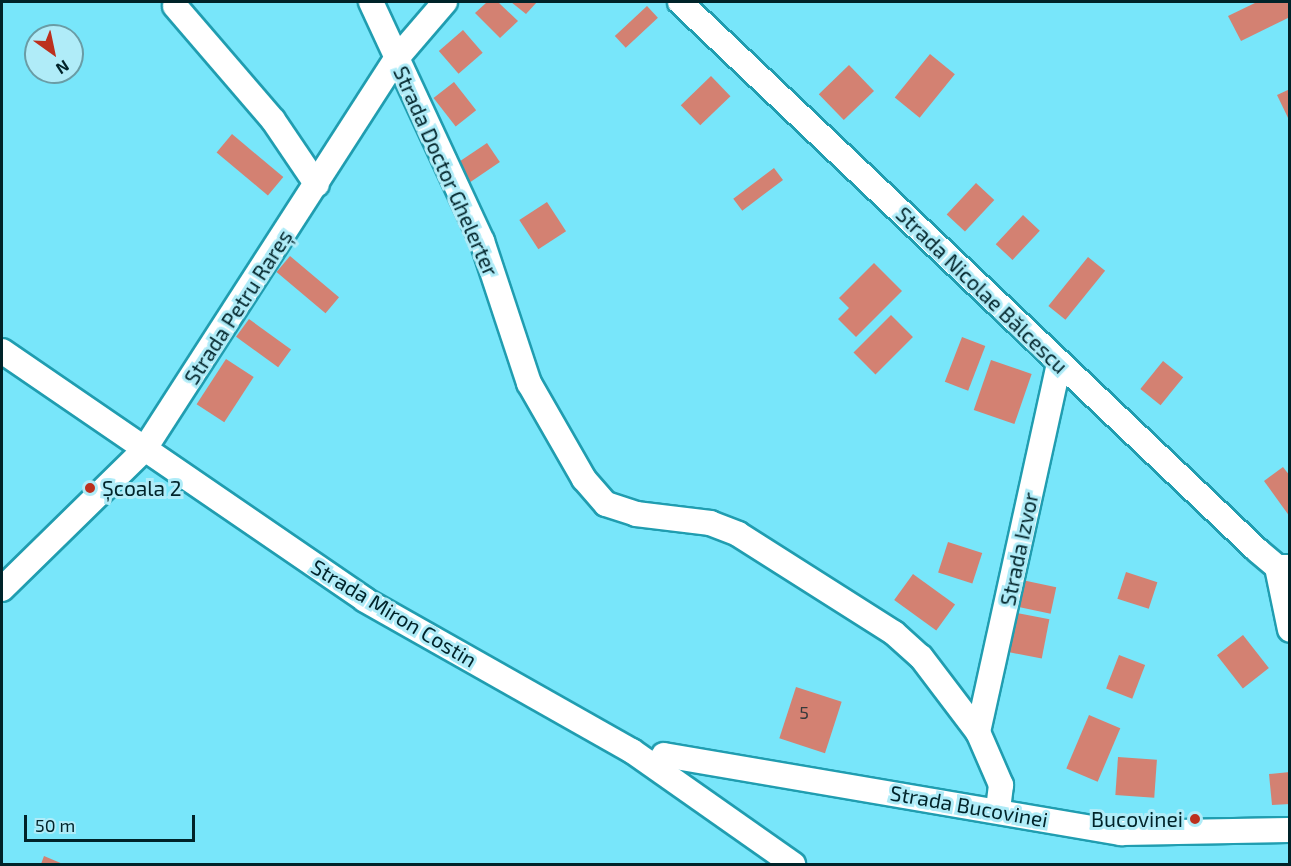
<!DOCTYPE html>
<html>
<head>
<meta charset="utf-8">
<style>
	body { margin:0 }
	#map { position:relative; width:1291px; height:866px; overflow:hidden; background:#78e6fa; font-family:"Exo 2",sans-serif }
	div>[style] { position:absolute }
	.building>* { inset:0; background:#d38172; transform-origin:0 0 }
	.roads { filter:drop-shadow(2px 0 #209db0) drop-shadow(-2px 0 #209db0) drop-shadow(0 2px #209db0) drop-shadow(0 -2px #209db0) }
	.minor>* { height:24px; margin:-12px; padding:0 12px; transform-origin:12px; border-radius:12px; background:#fff }
	.dots>* { width:16px; height:16px; translate:-50% -50%; box-sizing:border-box; border:3px solid #b0ecf8; border-radius:50% }
	span { translate:-50% -50%; white-space:nowrap; text-align:center; line-height:1.15; -webkit-text-stroke:6px #b0ecf8; paint-order:stroke }
	.number-label { font-size:18px; color:#353a3b }
	.number-label span { -webkit-text-stroke-width:0 }
	.street-label { font-size:21px; color:#002329 }
	.poi-label { font-size:21px; color:#002329 }
	.left { translate:0 -50%; text-align:left }
	.right { translate:-100% -50%; text-align:right }
	.frame { position:absolute; inset:0; border:3px solid #002329; pointer-events:none }
	.north { position:absolute; left:24px; top:24px; width:60px; height:60px; box-sizing:border-box; background:#b0ecf8; border:2px solid #6a9ca5; border-radius:50%; rotate:147deg; font-size:16px; font-weight:700; line-height:24px; text-align:center; color:#002329 }
	.north::after { content:''; display:block; margin:auto; width:21px; height:27px; background:#bc301d; clip-path:polygon(50% 0,100% 100%,50% 72%,0 100%) }
	.scale { position:absolute; left:24px; top:815px; width:171px; height:27px; box-sizing:border-box; border:3px solid #002329; border-top:0; padding-left:8px; font-size:18px; line-height:21px; white-space:nowrap; color:#002329; -webkit-text-stroke:4px #b0ecf8; paint-order:stroke }
</style>
</head>
<body>
<div id="map">
	<div class="building">
		<i style="clip-path:polygon(487px 2px,498px 2px,518px 21px,500px 38px,475px 13px)"></i>
		<i style="clip-path:polygon(511px 2px,537px 2px,526px 14px)"></i>
		<i style="clip-path:polygon(1257px 2px,1290px 2px,1290px 17px,1241px 41px,1228px 16px)"></i>
		<i style="left:647px;top:6px;width:16px;height:44px;rotate:47deg"></i>
		<i style="left:463px;top:30px;width:30px;height:32px;rotate:49deg"></i>
		<i style="left:930px;top:54px;width:32px;height:56px;rotate:39deg"></i>
		<i style="left:849px;top:65px;width:36px;height:42px;rotate:46deg"></i>
		<i style="left:711px;top:76px;width:28px;height:42px;rotate:46deg"></i>
		<i style="left:454px;top:82px;width:36px;height:26px;rotate:52deg"></i>
		<i style="clip-path:polygon(1290px 89px,1290px 122px,1277px 95px)"></i>
		<i style="left:232px;top:134px;width:67px;height:24px;rotate:40deg"></i>
		<i style="left:487px;top:143px;width:23px;height:39px;rotate:56deg"></i>
		<i style="left:774px;top:168px;width:15px;height:51px;rotate:53deg"></i>
		<i style="left:976px;top:183px;width:25px;height:43px;rotate:43deg"></i>
		<i style="left:547px;top:202px;width:35px;height:33px;rotate:57deg"></i>
		<i style="left:1023px;top:215px;width:23px;height:40px;rotate:43deg"></i>
		<i style="left:290px;top:256px;width:64px;height:21px;rotate:40deg"></i>
		<i style="left:1088px;top:257px;width:22px;height:63px;rotate:39deg"></i>
		<i style="clip-path:polygon(874px 263px,902px 291px,856px 337px,838px 319px,849px 308px,839px 298px)"></i>
		<i style="left:891px;top:315px;width:31px;height:53px;rotate:45deg"></i>
		<i style="left:249px;top:319px;width:52px;height:22px;rotate:36deg"></i>
		<i style="left:962px;top:337px;width:25px;height:48px;rotate:21deg"></i>
		<i style="left:226px;top:359px;width:33px;height:54px;rotate:33deg"></i>
		<i style="left:991px;top:360px;width:43px;height:53px;rotate:19deg"></i>
		<i style="left:1163px;top:361px;width:26px;height:36px;rotate:39deg"></i>
		<i style="clip-path:polygon(1283px 467px,1290px 476px,1290px 517px,1264px 481px)"></i>
		<i style="left:948px;top:542px;width:36px;height:32px;rotate:18deg"></i>
		<i style="left:1126px;top:572px;width:33px;height:28px;rotate:18deg"></i>
		<i style="left:913px;top:574px;width:52px;height:32px;rotate:36deg"></i>
		<i style="left:1022px;top:580px;width:35px;height:27px;rotate:12deg"></i>
		<i style="left:1017px;top:613px;width:33px;height:40px;rotate:11deg"></i>
		<i style="left:1243px;top:635px;width:42px;height:33px;rotate:52deg"></i>
		<i style="left:1119px;top:655px;width:28px;height:36px;rotate:21deg"></i>
		<i style="left:796px;top:687px;width:48px;height:54px;rotate:18deg"></i>
		<i style="left:1089px;top:715px;width:34px;height:58px;rotate:23deg"></i>
		<i style="left:1118px;top:757px;width:39px;height:38px;rotate:4deg"></i>
		<i style="clip-path:polygon(1290px 772px,1290px 804px,1272px 805px,1269px 774px)"></i>
		<i style="clip-path:polygon(44px 856px,63px 864px,41px 864px)"></i>
	</div>
	<div class="roads">
		<div class="minor">
			<i style="left:371px;top:2px;width:264px;rotate:65.1deg"></i>
			<i style="left:482px;top:241px;width:150px;rotate:71.7deg"></i>
			<i style="left:529px;top:383px;width:111px;rotate:60.2deg"></i>
			<i style="left:584px;top:479px;width:33px;rotate:49deg"></i>
			<i style="left:606px;top:504px;width:32px;rotate:18deg"></i>
			<i style="left:636px;top:514px;width:75px;rotate:6.9deg"></i>
			<i style="left:710px;top:523px;width:30px;rotate:21deg"></i>
			<i style="left:738px;top:534px;width:185px;rotate:32.4deg"></i>
			<i style="left:894px;top:633px;width:36px;rotate:42deg"></i>
			<i style="left:921px;top:657px;width:94px;rotate:52.8deg"></i>
			<i style="left:978px;top:732px;width:58px;rotate:66.5deg"></i>
			<i style="left:1001px;top:785px;width:25px;rotate:97deg"></i>
			<i style="left:680px;top:2px;width:796px;rotate:43.52deg"></i>
			<i style="left:1257px;top:550px;width:26px;rotate:40deg"></i>
			<i style="left:1277px;top:567px;width:13px"></i>
			<i style="left:175px;top:6px;width:150px;rotate:49.3deg"></i>
			<i style="left:273px;top:120px;width:78px;rotate:55.9deg"></i>
			<i style="left:2px;top:351px;width:440px;rotate:34.4deg"></i>
			<i style="left:365px;top:600px;width:307px;rotate:29.5deg"></i>
			<i style="left:632px;top:751px;width:197px;rotate:35.1deg"></i>
			<i style="left:1277px;top:567px;width:64px;rotate:78.3deg"></i>
			<i style="left:2px;top:589px;width:199px;rotate:-44.4deg"></i>
			<i style="left:144px;top:450px;width:465px;rotate:-57.2deg"></i>
			<i style="left:396px;top:59px;width:75px;rotate:-49.3deg"></i>
			<i style="left:978px;top:732px;width:376px;rotate:-77.6deg"></i>
			<i style="left:656px;top:767px;width:14px;rotate:-56deg"></i>
			<i style="left:664px;top:755px;width:464px;rotate:9.7deg"></i>
			<i style="left:1121px;top:833px;width:169px;rotate:-1deg"></i>
		</div>
	</div>
	<div class="dots">
		<i style="left:90px;top:488px;background:#bc301d"></i>
		<i style="left:1195px;top:819px;background:#bc301d"></i>
	</div>
	<div class="number-label">
		<span style="left:804px;top:712px">5</span>
	</div>
	<div class="street-label">
		<span style="left:446px;top:171px;rotate:66deg">Strada Doctor Ghelerter</span>
		<span style="left:982px;top:290px;rotate:44deg">Strada Nicolae Bălcescu</span>
		<span style="left:238px;top:307px;rotate:-57deg">Strada Petru Rareș</span>
		<span style="left:1019px;top:549px;rotate:-78deg">Strada Izvor</span>
		<span style="left:394px;top:613px;rotate:31deg">Strada Miron Costin</span>
		<span style="left:969px;top:806px;rotate:10deg">Strada Bucovinei</span>
	</div>
	<div class="poi-label">
		<span class="left" style="left:102px;top:488px">Școala 2</span>
		<span class="right" style="left:1183px;top:819px">Bucovinei</span>
	</div>
	<div class="frame"></div>
	<div class="north">N</div>
	<div class="scale">50 m</div>
</div>
</body>
</html>
